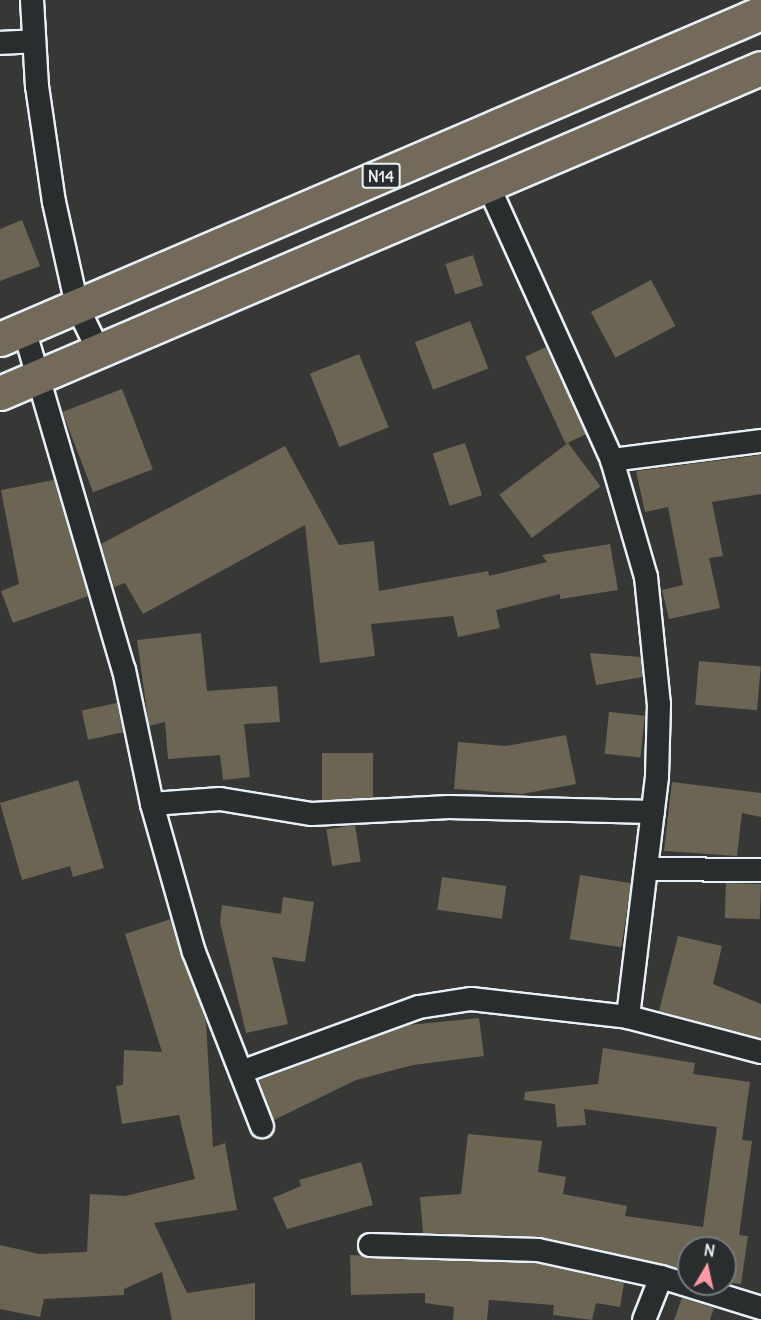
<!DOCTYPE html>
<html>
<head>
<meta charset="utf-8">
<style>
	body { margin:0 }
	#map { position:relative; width:761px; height:1320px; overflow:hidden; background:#373836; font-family:Delius,sans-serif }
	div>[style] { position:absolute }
	.building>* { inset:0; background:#6c6554; transform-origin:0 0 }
	.roads { filter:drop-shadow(2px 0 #e8f1f8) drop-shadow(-2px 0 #e8f1f8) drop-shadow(0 2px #e8f1f8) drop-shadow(0 -2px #e8f1f8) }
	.street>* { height:22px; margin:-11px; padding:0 11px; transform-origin:11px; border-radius:11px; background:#2a2d2e }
	.primary>* { height:33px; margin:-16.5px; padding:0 16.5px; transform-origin:16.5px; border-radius:16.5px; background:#746a5a }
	span { translate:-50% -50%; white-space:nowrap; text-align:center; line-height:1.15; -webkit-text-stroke:4.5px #2a2d2e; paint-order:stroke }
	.shield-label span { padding:2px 4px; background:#2a2d2e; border:2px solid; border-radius:4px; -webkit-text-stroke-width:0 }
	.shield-label { font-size:16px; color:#e8f1f8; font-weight:700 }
	.north { position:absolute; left:677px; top:1236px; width:60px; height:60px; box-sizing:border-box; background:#2a2d2e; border:2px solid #767b7f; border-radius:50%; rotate:9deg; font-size:16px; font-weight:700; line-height:24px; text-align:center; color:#e8f1f8 }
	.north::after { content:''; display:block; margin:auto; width:21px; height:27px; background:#ff9aa2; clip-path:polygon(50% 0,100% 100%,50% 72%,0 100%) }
</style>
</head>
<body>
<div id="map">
	<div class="building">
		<i style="clip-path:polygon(22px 220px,40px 266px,0 281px,0 229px)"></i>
		<i style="left:473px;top:255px;width:32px;height:29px;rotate:72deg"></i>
		<i style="left:651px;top:280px;width:52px;height:68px;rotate:62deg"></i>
		<i style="left:470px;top:321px;width:51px;height:59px;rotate:69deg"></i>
		<i style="left:546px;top:347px;width:96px;height:23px;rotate:65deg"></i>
		<i style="left:359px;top:354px;width:79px;height:53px;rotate:68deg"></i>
		<i style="left:122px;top:389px;width:86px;height:64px;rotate:69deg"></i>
		<i style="left:465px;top:443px;width:55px;height:34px;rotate:72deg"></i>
		<i style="left:568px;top:443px;width:54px;height:86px;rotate:53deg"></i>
		<i style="clip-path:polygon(285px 446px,339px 545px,374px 541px,379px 591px,488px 571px,489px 576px,547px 562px,542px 555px,610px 544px,618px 590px,560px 599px,560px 594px,496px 610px,500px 628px,458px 637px,453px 616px,371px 624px,375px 656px,320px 663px,305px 525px,143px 614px,125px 583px,114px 587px,101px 544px)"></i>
		<i style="clip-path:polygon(761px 455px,761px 494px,712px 502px,723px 556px,709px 558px,720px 608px,669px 619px,662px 590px,683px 585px,668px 507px,645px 512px,636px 471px)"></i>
		<i style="clip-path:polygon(54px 480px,88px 596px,13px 623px,1px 591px,19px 584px,1px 490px)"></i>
		<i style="clip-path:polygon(201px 633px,207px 691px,277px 686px,280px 722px,244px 724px,250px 777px,223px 780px,220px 755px,168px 759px,165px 722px,149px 726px,137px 640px)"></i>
		<i style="clip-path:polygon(590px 653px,641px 657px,643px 677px,596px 685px)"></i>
		<i style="left:699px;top:661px;width:62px;height:44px;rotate:5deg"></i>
		<i style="left:117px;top:703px;width:30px;height:36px;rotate:78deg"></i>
		<i style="left:609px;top:712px;width:36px;height:42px;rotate:6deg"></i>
		<i style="clip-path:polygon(566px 735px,576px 784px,522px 794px,454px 789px,458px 742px,506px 746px)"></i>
		<i style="left:322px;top:753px;width:51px;height:47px"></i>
		<i style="clip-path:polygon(78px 780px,104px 868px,73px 877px,70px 866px,22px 880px,0 803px)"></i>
		<i style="clip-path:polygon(672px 782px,761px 793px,761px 817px,742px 813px,737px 856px,664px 851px)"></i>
		<i style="left:355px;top:825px;width:37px;height:29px;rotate:81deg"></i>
		<i style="left:580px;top:875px;width:52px;height:65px;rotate:9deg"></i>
		<i style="left:442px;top:877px;width:65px;height:33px;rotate:8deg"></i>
		<i style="left:726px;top:883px;width:35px;height:35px;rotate:2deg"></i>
		<i style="clip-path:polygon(283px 897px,314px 902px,305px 962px,272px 957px,288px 1024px,246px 1033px,220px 922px,222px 905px,281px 914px)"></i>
		<i style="clip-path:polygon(171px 919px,206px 1022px,213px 1147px,225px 1143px,237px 1210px,154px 1223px,187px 1293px,255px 1283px,255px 1320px,172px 1320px,162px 1272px,124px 1289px,124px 1295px,44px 1299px,40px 1317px,0 1309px,0 1245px,39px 1254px,87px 1252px,90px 1194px,125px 1196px,195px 1179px,179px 1115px,122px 1124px,116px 1086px,123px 1085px,124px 1050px,162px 1052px,125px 934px)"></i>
		<i style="clip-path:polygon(678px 936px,722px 946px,713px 984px,761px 1004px,761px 1038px,659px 1011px)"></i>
		<i style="clip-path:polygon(479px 1018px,484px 1056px,413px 1065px,356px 1080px,274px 1120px,259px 1080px,409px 1025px)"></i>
		<i style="clip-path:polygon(603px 1048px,695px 1063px,693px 1074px,750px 1082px,742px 1140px,752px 1141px,739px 1235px,748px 1236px,741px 1284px,725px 1282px,725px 1248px,689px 1248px,689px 1272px,541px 1237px,423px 1233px,420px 1197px,461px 1194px,468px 1134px,542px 1141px,538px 1172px,566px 1177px,563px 1194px,627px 1206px,625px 1216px,703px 1227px,717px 1127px,584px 1109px,586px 1125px,557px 1127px,555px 1104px,524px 1100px,525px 1092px,598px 1084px)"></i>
		<i style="clip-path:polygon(361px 1162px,373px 1205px,287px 1229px,273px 1198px,301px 1186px,299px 1180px)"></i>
		<i style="clip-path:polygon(350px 1255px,536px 1263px,624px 1283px,620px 1307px,596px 1303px,592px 1320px,553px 1315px,554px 1305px,489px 1300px,487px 1320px,453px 1320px,454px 1307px,425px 1303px,425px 1293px,351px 1295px)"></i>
		<i style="clip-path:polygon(682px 1298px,714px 1308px,710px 1320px,674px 1320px)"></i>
	</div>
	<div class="roads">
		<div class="street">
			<i style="left:32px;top:0;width:86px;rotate:86.7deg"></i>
			<i style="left:37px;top:86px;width:117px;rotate:81.7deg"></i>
			<i style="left:54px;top:202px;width:107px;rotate:77.5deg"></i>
			<i style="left:77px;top:306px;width:51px;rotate:64.4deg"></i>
			<i style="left:0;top:43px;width:34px;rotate:-3deg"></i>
			<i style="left:488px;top:185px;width:302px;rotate:65.7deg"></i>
			<i style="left:612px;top:460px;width:122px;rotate:73.8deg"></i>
			<i style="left:646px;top:577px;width:128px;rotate:84.2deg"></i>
			<i style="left:659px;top:704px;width:73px;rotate:91.6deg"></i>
			<i style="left:657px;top:777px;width:242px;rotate:96.9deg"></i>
			<i style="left:24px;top:329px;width:355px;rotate:73.7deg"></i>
			<i style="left:124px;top:670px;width:137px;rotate:78.2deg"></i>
			<i style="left:152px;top:804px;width:154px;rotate:74.2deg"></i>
			<i style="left:194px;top:952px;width:187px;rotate:68.7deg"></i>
			<i style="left:612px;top:460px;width:150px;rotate:-7.3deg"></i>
			<i style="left:152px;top:804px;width:68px;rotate:-4.2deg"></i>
			<i style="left:220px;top:799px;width:93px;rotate:9.3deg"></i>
			<i style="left:312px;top:814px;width:137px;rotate:-2.9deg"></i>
			<i style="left:449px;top:807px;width:204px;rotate:1.4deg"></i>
			<i style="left:646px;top:869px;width:115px;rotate:0.5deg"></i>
			<i style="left:241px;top:1072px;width:189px;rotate:-20.1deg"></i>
			<i style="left:419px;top:1007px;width:53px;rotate:-8.7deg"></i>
			<i style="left:471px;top:999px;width:158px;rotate:6.5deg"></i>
			<i style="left:628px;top:1017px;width:138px;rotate:14.7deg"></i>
			<i style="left:370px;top:1245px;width:168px;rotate:1.7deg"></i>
			<i style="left:538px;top:1250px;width:126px;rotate:12.4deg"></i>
			<i style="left:661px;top:1277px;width:105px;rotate:17.2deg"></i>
			<i style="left:644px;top:1320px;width:46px;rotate:-68.4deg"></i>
		</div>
		<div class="primary">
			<i style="left:0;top:339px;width:828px;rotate:-23.19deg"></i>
			<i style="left:0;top:393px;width:827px;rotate:-23.13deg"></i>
		</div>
	</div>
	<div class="shield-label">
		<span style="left:381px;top:176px">N14</span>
	</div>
	<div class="north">N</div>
</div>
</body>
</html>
